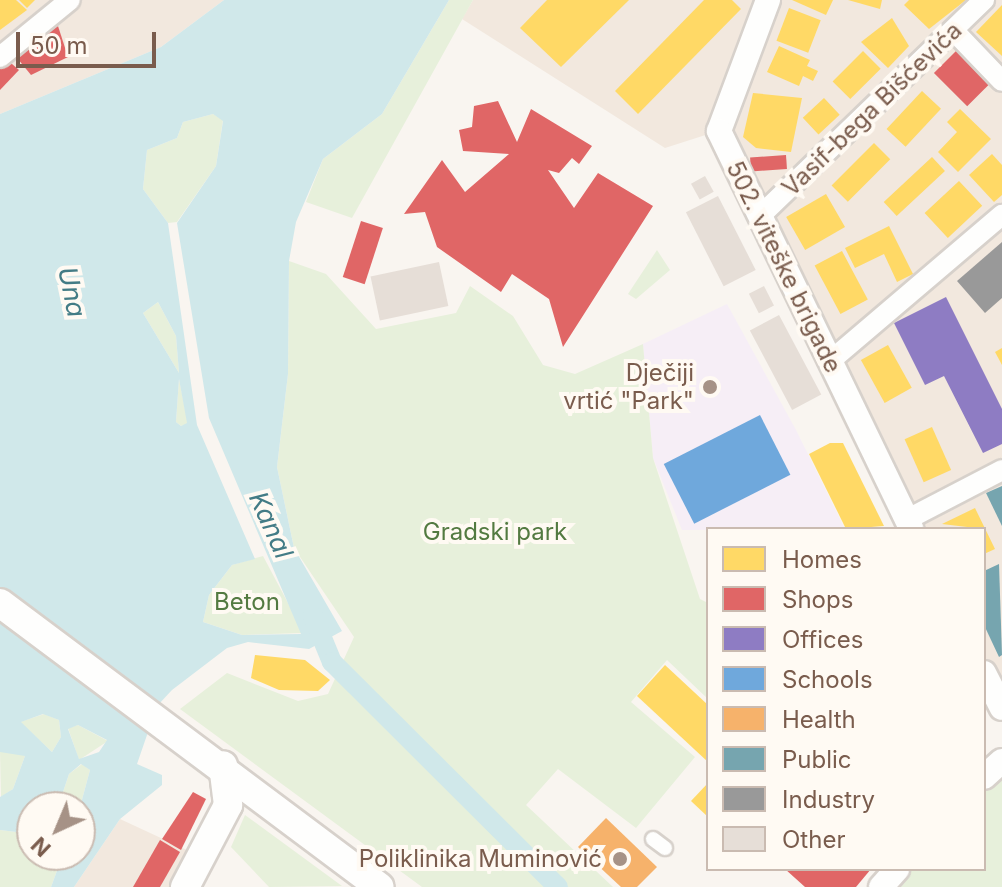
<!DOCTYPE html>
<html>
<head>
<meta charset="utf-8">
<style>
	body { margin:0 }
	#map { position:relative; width:1002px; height:887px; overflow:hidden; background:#f9f5f0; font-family:Inter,sans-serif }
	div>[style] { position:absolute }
	.residential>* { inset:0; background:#f2e8de }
	.education>* { inset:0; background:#f6eef6 }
	.green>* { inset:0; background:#e7f0db }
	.water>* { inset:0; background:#d0e8ea }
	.homes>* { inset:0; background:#ffd966; transform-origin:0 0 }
	.shops>* { inset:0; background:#e06666; transform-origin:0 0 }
	.offices>* { inset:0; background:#8e7cc3 }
	.schools>* { inset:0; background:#6fa8dc; transform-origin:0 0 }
	.health>* { inset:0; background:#f6b26b }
	.public>* { inset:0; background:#76a5af }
	.industry>* { inset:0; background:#999 }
	.canal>* { height:20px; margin:-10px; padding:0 10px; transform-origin:10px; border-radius:10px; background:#d0e8ea }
	.building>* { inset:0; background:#e6ded7; transform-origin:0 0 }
	.roads { filter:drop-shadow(2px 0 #d7d1cb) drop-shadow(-2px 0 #d7d1cb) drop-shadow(0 2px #d7d1cb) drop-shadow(0 -2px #d7d1cb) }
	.pedestrian>* { height:14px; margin:-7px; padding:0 7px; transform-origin:7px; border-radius:7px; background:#fefefd }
	.minor>* { height:20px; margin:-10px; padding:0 10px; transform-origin:10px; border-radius:10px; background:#fefefd }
	.tertiary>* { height:24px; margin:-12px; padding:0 12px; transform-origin:12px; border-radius:12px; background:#fefefd }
	.secondary>* { height:28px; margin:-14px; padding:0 14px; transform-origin:14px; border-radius:14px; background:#fefefd }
	.dots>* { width:22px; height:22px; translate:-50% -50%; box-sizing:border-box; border:4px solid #fffaf3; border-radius:50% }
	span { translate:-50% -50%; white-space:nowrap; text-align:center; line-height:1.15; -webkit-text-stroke:8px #fffaf3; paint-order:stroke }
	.street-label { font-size:24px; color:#7a5c4d }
	.poi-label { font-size:24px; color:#7a5c4d }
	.right { translate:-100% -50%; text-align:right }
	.park-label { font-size:24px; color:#537a41 }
	.water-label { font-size:26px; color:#437c86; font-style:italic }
	.legend { position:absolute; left:706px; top:527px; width:280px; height:344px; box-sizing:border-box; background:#fffaf3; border:2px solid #cabbb1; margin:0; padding:10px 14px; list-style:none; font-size:24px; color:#7a5c4d }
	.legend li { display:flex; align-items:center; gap:16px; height:40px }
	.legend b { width:40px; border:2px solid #cabbb1 }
	.north { position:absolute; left:16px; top:791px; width:80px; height:80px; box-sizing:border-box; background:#fffaf3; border:2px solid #cabbb1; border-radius:50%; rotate:224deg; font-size:22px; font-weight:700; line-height:32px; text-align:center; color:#7a5c4d }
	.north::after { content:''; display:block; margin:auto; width:28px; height:36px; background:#a69286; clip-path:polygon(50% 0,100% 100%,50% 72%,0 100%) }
	.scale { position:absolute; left:16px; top:32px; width:140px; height:36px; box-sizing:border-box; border:4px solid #7a5c4d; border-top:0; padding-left:10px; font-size:24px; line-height:28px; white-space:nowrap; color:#7a5c4d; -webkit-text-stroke:6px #fffaf3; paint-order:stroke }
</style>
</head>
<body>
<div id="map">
	<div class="residential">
		<i style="clip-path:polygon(0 0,224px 0,161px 47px,0 114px)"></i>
		<i style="clip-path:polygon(473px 0,1002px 0,1002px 708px,984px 673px,984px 529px,911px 529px,718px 131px,665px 148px,462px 19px)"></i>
		<i style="clip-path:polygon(120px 819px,204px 858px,196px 887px,74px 887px)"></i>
	</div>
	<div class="education">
		<i style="clip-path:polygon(727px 304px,796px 430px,845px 529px,682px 530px,653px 458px,643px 344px)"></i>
	</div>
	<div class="green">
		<i style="clip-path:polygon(449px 0,473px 0,352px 218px,306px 202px,323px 159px,382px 114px)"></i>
		<i style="clip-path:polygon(213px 114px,223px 120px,216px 166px,177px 222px,168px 223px,143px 189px,147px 150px,177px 138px,183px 122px)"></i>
		<i style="clip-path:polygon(657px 250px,670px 270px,636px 299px,628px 294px)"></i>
		<i style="clip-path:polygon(289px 261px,326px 274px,376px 329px,456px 313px,470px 286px,513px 316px,543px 365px,575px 374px,643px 344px,653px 458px,700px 599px,708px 603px,708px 699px,667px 660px,631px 702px,695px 757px,636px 828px,558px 769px,526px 805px,613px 887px,422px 887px,180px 709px,227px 673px,298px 701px,328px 694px,354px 637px,294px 548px,277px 467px,288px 374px)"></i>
		<i style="clip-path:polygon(158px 302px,176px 336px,179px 373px,143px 313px)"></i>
		<i style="clip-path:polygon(179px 379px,188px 424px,181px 426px,176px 422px)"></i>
		<i style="clip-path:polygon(263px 556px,304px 633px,242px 635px,203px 622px,209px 595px,232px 565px)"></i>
		<i style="clip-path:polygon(44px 714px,59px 720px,61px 737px,52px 752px,20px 722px)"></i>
		<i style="clip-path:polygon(78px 725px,108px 741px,79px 760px,68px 728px)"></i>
		<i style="clip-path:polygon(13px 749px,25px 756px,13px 789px,1px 797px,0 752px)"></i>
		<i style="clip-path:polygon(1002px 761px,1002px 887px,881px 887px,897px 869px,984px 869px,984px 777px)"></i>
		<i style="clip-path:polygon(82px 764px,90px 770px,80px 807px,58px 807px,69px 774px)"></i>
		<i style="clip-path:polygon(245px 815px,342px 886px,269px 887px,231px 847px)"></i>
		<i style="clip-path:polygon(0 830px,16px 832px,27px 857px,74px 858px,61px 860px,51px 887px,0 887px)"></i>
	</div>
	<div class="water">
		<i style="clip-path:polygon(evenodd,224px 0,449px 0,382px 114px,323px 159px,296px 222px,289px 261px,288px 374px,277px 467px,294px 548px,342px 631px,309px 649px,248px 642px,227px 648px,172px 690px,157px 706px,137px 764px,162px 775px,162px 785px,120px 819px,74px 887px,51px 887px,61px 860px,80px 855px,80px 807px,90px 770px,81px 764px,69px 774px,58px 807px,32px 807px,32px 855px,48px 855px,45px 863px,27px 857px,16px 832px,0 830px,0 797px,13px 789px,25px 756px,0 752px,0 114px,161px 47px,224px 0,213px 114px,223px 121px,216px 166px,177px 223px,209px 418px,301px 634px,242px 635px,203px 622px,209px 595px,232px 565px,255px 559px,197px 425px,168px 223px,143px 189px,147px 150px,177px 138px,183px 122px,213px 114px,224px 0,158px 302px,176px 336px,179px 373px,143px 313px,158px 302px,224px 0,179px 379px,187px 423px,181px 426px,176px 422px,179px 379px,224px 0,43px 714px,59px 720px,61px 737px,52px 752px,21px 722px,43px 714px,224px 0,78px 725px,107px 740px,99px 752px,79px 759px,68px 729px,78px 725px)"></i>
	</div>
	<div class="homes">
		<i style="clip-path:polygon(0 0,16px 0,27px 10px,0 30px)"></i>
		<i style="clip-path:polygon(19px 0,35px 0,27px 8px)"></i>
		<i style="clip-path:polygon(547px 0,629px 0,561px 67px,520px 28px)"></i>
		<i style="clip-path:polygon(704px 0,732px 0,741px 9px,638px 114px,615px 91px)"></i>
		<i style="clip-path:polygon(792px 0,833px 0,826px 15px)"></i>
		<i style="clip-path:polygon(848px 0,882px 0,880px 9px)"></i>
		<i style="clip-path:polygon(909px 0,966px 0,929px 29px,904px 5px)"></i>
		<i style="clip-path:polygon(1002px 5px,1002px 56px,976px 32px)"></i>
		<i style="left:789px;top:8px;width:34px;height:35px;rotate:21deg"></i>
		<i style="clip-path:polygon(892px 18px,909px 46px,888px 68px,861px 42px)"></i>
		<i style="clip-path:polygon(779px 46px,810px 60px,807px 66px,818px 71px,813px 81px,803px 76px,799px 86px,767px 72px)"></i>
		<i style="left:863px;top:51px;width:25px;height:43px;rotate:45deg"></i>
		<i style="left:922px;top:91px;width:26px;height:52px;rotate:43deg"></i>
		<i style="clip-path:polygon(753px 93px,802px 98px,791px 152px,756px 148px,743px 137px)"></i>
		<i style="left:824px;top:98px;width:23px;height:29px;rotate:47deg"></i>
		<i style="clip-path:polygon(960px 109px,991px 139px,958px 172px,938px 152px,957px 132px,947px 122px)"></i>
		<i style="left:874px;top:143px;width:23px;height:60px;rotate:45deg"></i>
		<i style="clip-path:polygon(992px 154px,1002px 165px,1002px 195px,994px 202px,969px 175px)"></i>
		<i style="left:932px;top:157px;width:19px;height:66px;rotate:47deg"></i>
		<i style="left:959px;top:181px;width:34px;height:47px;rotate:47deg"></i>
		<i style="left:826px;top:194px;width:38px;height:46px;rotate:60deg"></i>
		<i style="clip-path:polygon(889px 226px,913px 274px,897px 282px,884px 254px,855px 268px,845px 248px)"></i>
		<i style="left:842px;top:251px;width:55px;height:31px;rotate:62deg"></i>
		<i style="left:888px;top:345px;width:49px;height:31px;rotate:61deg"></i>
		<i style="clip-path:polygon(1002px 348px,1002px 365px,995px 352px)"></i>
		<i style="left:932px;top:427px;width:47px;height:30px;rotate:66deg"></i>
		<i style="clip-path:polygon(830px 443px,843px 443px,884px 526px,846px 529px,809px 454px)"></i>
		<i style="clip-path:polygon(975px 508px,995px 549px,984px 554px,984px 529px,942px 524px)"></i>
		<i style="clip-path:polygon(255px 655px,305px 660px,330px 680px,318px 691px,279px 690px,251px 678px)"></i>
		<i style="clip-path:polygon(665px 665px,708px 705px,708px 762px,637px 696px)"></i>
		<i style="clip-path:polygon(708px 783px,708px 817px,691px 801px)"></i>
	</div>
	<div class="shops">
		<i style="clip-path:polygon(58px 26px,68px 57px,31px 75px,13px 53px)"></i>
		<i style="left:958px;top:49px;width:47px;height:34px;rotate:45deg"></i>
		<i style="clip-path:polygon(5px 58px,19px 70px,0 90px,0 63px)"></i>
		<i style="clip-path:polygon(498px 101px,517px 142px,531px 109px,592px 146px,579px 164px,572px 158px,559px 173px,548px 170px,574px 208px,598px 173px,653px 206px,563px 347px,549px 299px,512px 274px,501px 292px,437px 247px,425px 212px,404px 214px,442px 160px,465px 192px,509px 154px,463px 151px,459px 130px,472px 127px,474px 106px)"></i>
		<i style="left:786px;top:155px;width:14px;height:36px;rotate:86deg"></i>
		<i style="left:361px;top:221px;width:23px;height:59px;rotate:18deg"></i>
		<i style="clip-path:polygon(193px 792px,206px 799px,181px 850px,162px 839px)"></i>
		<i style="clip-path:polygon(160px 840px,180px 852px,160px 887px,133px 887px)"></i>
		<i style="clip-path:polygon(785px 869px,871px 869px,856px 887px,805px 887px)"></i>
	</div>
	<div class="offices">
		<i style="clip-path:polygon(946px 297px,1002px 409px,1002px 444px,983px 453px,944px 376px,925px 385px,894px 323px)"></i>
	</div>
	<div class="schools">
		<i style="left:760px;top:415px;width:67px;height:108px;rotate:63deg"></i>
	</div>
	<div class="health">
		<i style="clip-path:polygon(606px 818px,657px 867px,637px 887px,621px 887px,578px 847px)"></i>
	</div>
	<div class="public">
		<i style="clip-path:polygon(1002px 486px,1002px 526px,986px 493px)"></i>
		<i style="clip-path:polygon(999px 564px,1002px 655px,999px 657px,984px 625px,984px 571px)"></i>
	</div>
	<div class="industry">
		<i style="clip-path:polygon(1002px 242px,1002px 298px,985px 313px,957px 281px)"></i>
	</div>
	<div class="canal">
		<i style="left:313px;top:616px;width:50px;rotate:67.6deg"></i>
		<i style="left:332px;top:662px;width:319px;rotate:44.9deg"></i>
	</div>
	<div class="building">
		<i style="left:705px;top:176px;width:18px;height:16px;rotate:61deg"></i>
		<i style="left:718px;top:196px;width:83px;height:36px;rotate:63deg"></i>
		<i style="left:439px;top:262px;width:45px;height:70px;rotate:78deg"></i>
		<i style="left:764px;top:286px;width:22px;height:17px;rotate:63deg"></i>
		<i style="left:779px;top:315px;width:90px;height:33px;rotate:62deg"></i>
	</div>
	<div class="roads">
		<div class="pedestrian">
			<i style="left:653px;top:839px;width:15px;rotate:37deg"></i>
		</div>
		<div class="minor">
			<i style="left:954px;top:31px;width:69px;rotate:46.2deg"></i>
			<i style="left:0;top:57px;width:90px;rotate:-39.2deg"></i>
			<i style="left:759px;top:217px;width:313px;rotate:-44deg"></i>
			<i style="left:829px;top:362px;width:227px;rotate:-40.4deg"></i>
			<i style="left:906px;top:520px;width:108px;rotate:-27.5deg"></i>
		</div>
		<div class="tertiary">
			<i style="left:768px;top:0;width:140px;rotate:110.5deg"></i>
			<i style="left:719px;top:131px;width:442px;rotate:64.2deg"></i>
			<i style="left:984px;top:673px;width:39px;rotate:63deg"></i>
			<i style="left:984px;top:777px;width:24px;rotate:-42deg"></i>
			<i style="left:881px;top:887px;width:24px;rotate:-48deg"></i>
		</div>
		<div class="secondary">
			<i style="left:0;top:603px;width:474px;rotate:36.8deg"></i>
			<i style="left:185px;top:887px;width:93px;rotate:-62.3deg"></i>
			<i style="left:228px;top:805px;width:40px;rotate:-97.1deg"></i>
		</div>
	</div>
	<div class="dots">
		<i style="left:710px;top:387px;background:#a69286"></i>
		<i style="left:620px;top:859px;background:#a69286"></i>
	</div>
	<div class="street-label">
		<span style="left:872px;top:109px;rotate:-44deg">Vasif-bega Bišćevića</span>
		<span style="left:784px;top:267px;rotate:64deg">502. viteške brigade</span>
	</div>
	<div class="poi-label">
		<span class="right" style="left:694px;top:387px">Dječiji<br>vrtić "Park"</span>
		<span class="right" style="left:602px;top:859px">Poliklinika Muminović</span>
	</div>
	<div class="park-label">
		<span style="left:495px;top:532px">Gradski park</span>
		<span style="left:247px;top:602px">Beton</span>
	</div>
	<div class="water-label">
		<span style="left:72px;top:292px;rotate:78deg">Una</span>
		<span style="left:271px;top:525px;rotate:66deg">Kanal</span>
	</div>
	<ul class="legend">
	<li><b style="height:22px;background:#ffd966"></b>Homes</li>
	<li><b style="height:22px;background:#e06666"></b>Shops</li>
	<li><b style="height:22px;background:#8e7cc3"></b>Offices</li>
	<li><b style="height:22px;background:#6fa8dc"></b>Schools</li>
	<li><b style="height:22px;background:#f6b26b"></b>Health</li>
	<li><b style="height:22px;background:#76a5af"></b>Public</li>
	<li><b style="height:22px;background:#999"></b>Industry</li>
	<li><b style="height:22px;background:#e6ded7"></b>Other</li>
	</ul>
	<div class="north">N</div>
	<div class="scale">50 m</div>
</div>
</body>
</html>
